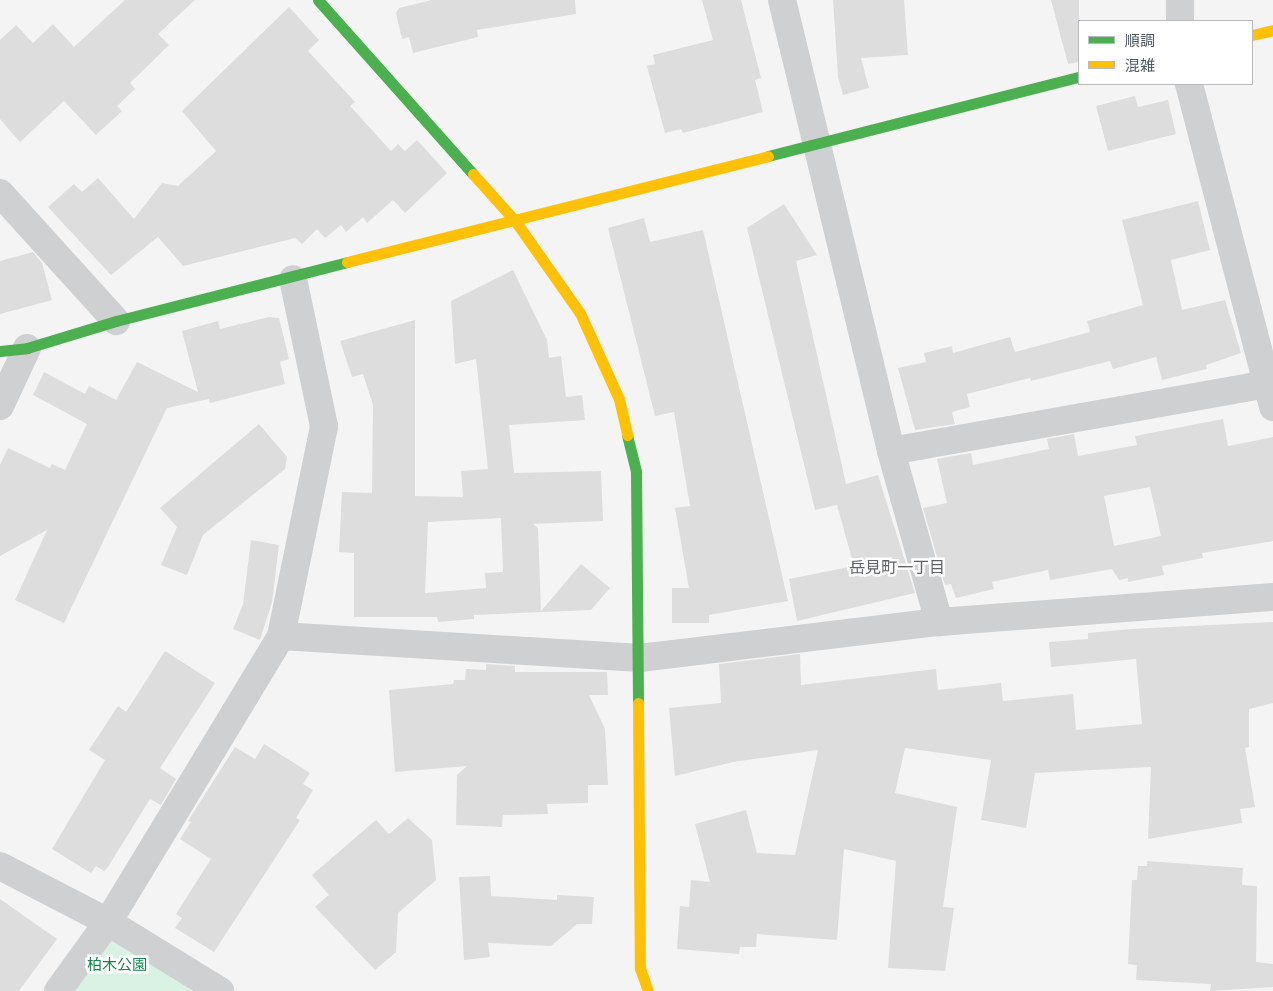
<!DOCTYPE html>
<html>
<head>
<meta charset="utf-8">
<style>
	body { margin:0 }
	#map { position:relative; width:1273px; height:991px; overflow:hidden; background:#f4f4f4; font-family:"Nunito Sans","Noto Sans JP",sans-serif }
	div>[style] { position:absolute }
	.green>* { inset:0; background:#d9f2e3 }
	.building>* { inset:0; background:#ddddde }
	.street>* { height:28px; margin:-14px; padding:0 14px; transform-origin:14px; border-radius:14px; background:#ced0d2 }
	.fast>* { height:11px; margin:-5.5px; padding:0 5.5px; transform-origin:5.5px; border-radius:5.5px; background:#4caf50 }
	.slow>* { height:11px; margin:-5.5px; padding:0 5.5px; transform-origin:5.5px; border-radius:5.5px; background:#ffc107 }
	span { translate:-50% -50%; white-space:nowrap; text-align:center; line-height:1.15; -webkit-text-stroke:5px #fff; paint-order:stroke }
	.park-label { font-size:15px; color:#17864f }
	.neighbourhood-label { font-size:16px; color:#5f6368 }
	.legend { position:absolute; left:1078px; top:20px; width:175px; height:65px; box-sizing:border-box; background:#fff; border:1px solid #b7bbc0; margin:0; padding:6px 9px; list-style:none; font-size:15px; color:#4a5661 }
	.legend li { display:flex; align-items:center; gap:10px; height:25px }
	.legend b { width:25px; border:1px solid #b7bbc0 }
</style>
</head>
<body>
<div id="map">
	<div class="green">
		<i style="clip-path:polygon(124px 940px,209px 991px,67px 991px,103px 942px)"></i>
	</div>
	<div class="building">
		<i style="clip-path:polygon(125px 0,195px 0,158px 34px,169px 45px,130px 83px,135px 89px,117px 106px,122px 111px,96px 135px,64px 101px,20px 142px,0 119px,0 40px,16px 25px,33px 43px,53px 24px,74px 47px)"></i>
		<i style="clip-path:polygon(432px 0,575px 0,576px 14px,477px 30px,478px 37px,413px 53px,409px 37px,402px 39px,396px 13px,399px 8px)"></i>
		<i style="clip-path:polygon(702px 0,741px 0,761px 78px,755px 80px,763px 112px,683px 133px,681px 129px,665px 133px,647px 66px,655px 64px,653px 55px,713px 40px)"></i>
		<i style="clip-path:polygon(833px 0,904px 0,908px 55px,861px 58px,869px 88px,843px 95px,838px 77px)"></i>
		<i style="clip-path:polygon(1051px 0,1079px 0,1079px 62px,1068px 64px)"></i>
		<i style="clip-path:polygon(289px 7px,319px 40px,308px 51px,355px 102px,350px 106px,391px 151px,398px 144px,405px 151px,417px 140px,447px 173px,405px 213px,393px 200px,367px 223px,363px 217px,346px 232px,341px 225px,325px 238px,317px 229px,302px 244px,295px 238px,183px 266px,158px 237px,111px 275px,48px 207px,74px 184px,82px 192px,98px 178px,134px 219px,162px 183px,178px 186px,216px 151px,182px 111px)"></i>
		<i style="clip-path:polygon(1135px 96px,1138px 107px,1168px 100px,1176px 134px,1108px 151px,1096px 106px)"></i>
		<i style="clip-path:polygon(1198px 201px,1210px 250px,1171px 260px,1182px 310px,1225px 300px,1241px 353px,1206px 365px,1207px 369px,1162px 380px,1156px 357px,1113px 369px,1110px 361px,1031px 381px,1030px 378px,967px 394px,970px 407px,952px 412px,955px 424px,915px 430px,898px 368px,926px 362px,924px 353px,952px 346px,953px 353px,1010px 337px,1015px 352px,1090px 332px,1087px 321px,1143px 305px,1122px 220px)"></i>
		<i style="clip-path:polygon(784px 204px,817px 255px,796px 261px,846px 484px,878px 475px,915px 593px,797px 621px,789px 579px,854px 566px,837px 505px,815px 510px,747px 228px)"></i>
		<i style="clip-path:polygon(644px 218px,650px 242px,703px 230px,788px 601px,709px 615px,709px 623px,672px 623px,672px 588px,689px 588px,675px 508px,690px 506px,674px 412px,655px 416px,608px 228px)"></i>
		<i style="clip-path:polygon(33px 252px,42px 263px,52px 300px,0 314px,0 261px)"></i>
		<i style="clip-path:polygon(evenodd,513px 270px,547px 340px,549px 358px,561px 356px,566px 397px,582px 395px,585px 420px,509px 425px,514px 473px,601px 471px,603px 521px,533px 524px,538px 528px,541px 611px,581px 564px,610px 588px,591px 610px,474px 615px,474px 619px,438px 622px,437px 617px,354px 617px,354px 553px,339px 552px,342px 492px,372px 493px,373px 405px,363px 374px,352px 377px,340px 341px,415px 320px,415px 496px,463px 497px,461px 471px,488px 469px,476px 359px,455px 364px,451px 301px,513px 270px,501px 518px,503px 572px,485px 573px,486px 588px,425px 593px,428px 522px,501px 518px)"></i>
		<i style="clip-path:polygon(269px 317px,279px 318px,289px 359px,280px 362px,285px 384px,210px 403px,209px 399px,167px 408px,64px 623px,15px 600px,47px 530px,0 556px,0 465px,8px 448px,50px 468px,52px 464px,65px 470px,87px 424px,33px 395px,44px 372px,85px 394px,89px 386px,116px 400px,137px 362px,198px 392px,182px 331px,218px 321px,220px 329px)"></i>
		<i style="clip-path:polygon(evenodd,1223px 419px,1228px 446px,1273px 437px,1273px 541px,1202px 553px,1203px 558px,1162px 566px,1164px 575px,1128px 582px,1128px 578px,1119px 580px,1112px 569px,1050px 580px,1048px 570px,992px 582px,994px 589px,956px 598px,951px 584px,945px 585px,923px 508px,947px 503px,937px 459px,971px 453px,973px 465px,1049px 449px,1047px 439px,1074px 434px,1078px 456px,1137px 445px,1135px 436px,1223px 419px,1150px 487px,1161px 536px,1114px 546px,1104px 496px,1150px 487px)"></i>
		<i style="clip-path:polygon(259px 424px,287px 457px,285px 469px,203px 535px,187px 575px,161px 565px,177px 527px,160px 508px)"></i>
		<i style="clip-path:polygon(251px 540px,279px 545px,272px 602px,260px 640px,233px 629px,243px 604px)"></i>
		<i style="clip-path:polygon(1273px 622px,1273px 703px,1249px 709px,1249px 747px,1245px 748px,1255px 807px,1240px 809px,1242px 823px,1148px 839px,1151px 767px,1035px 773px,1026px 828px,981px 820px,991px 760px,905px 748px,895px 793px,957px 807px,943px 907px,954px 908px,945px 971px,888px 968px,896px 861px,844px 849px,837px 940px,757px 934px,756px 947px,740px 947px,739px 954px,677px 949px,680px 906px,689px 907px,691px 880px,710px 882px,695px 824px,746px 810px,757px 853px,795px 855px,818px 750px,733px 762px,675px 776px,669px 708px,721px 703px,719px 664px,800px 654px,801px 685px,936px 669px,938px 690px,1001px 683px,1003px 701px,1073px 694px,1076px 730px,1142px 724px,1136px 659px,1051px 667px,1049px 642px,1088px 639px,1088px 633px,1131px 629px)"></i>
		<i style="clip-path:polygon(165px 651px,215px 683px,160px 768px,176px 779px,161px 805px,150px 799px,108px 867px,104px 871px,96px 866px,91px 873px,52px 849px,105px 760px,89px 750px,118px 706px,126px 712px)"></i>
		<i style="clip-path:polygon(486px 664px,515px 666px,515px 672px,607px 672px,608px 695px,589px 695px,605px 729px,608px 785px,588px 785px,588px 803px,547px 804px,548px 814px,503px 815px,502px 827px,456px 825px,457px 775px,467px 766px,395px 772px,389px 690px,453px 684px,454px 680px,465px 680px,466px 669px,486px 670px)"></i>
		<i style="clip-path:polygon(264px 744px,310px 773px,303px 784px,313px 790px,296px 818px,300px 820px,214px 952px,175px 928px,182px 918px,176px 914px,211px 859px,180px 839px,191px 822px,188px 821px,235px 747px,255px 759px)"></i>
		<i style="clip-path:polygon(408px 818px,432px 840px,436px 880px,398px 913px,396px 952px,375px 970px,315px 907px,329px 895px,312px 875px,376px 820px,389px 834px)"></i>
		<i style="clip-path:polygon(1147px 861px,1243px 868px,1242px 885px,1257px 886px,1256px 962px,1273px 964px,1273px 987px,1210px 991px,1211px 984px,1136px 980px,1137px 965px,1128px 964px,1132px 880px,1137px 880px,1138px 866px,1147px 866px)"></i>
		<i style="clip-path:polygon(490px 876px,491px 896px,557px 900px,557px 895px,594px 897px,592px 924px,577px 924px,551px 946px,488px 943px,490px 957px,464px 960px,459px 877px)"></i>
		<i style="clip-path:polygon(0 899px,57px 939px,19px 991px,0 991px)"></i>
	</div>
	<div class="street">
		<i style="left:782px;top:0;width:464px;rotate:76.4deg"></i>
		<i style="left:891px;top:451px;width:178px;rotate:74.3deg"></i>
		<i style="left:1180px;top:0;width:21px;rotate:90deg"></i>
		<i style="left:1189px;top:84px;width:334px;rotate:75.4deg"></i>
		<i style="left:0;top:193px;width:173px;rotate:47.8deg"></i>
		<i style="left:0;top:406px;width:64px;rotate:-65deg"></i>
		<i style="left:891px;top:451px;width:381px;rotate:-10.1deg"></i>
		<i style="left:281px;top:636px;width:360px;rotate:3.5deg"></i>
		<i style="left:640px;top:658px;width:301px;rotate:-6.9deg"></i>
		<i style="left:939px;top:622px;width:335px;rotate:-4.3deg"></i>
		<i style="left:0;top:866px;width:122px;rotate:27.4deg"></i>
		<i style="left:108px;top:922px;width:132px;rotate:31.6deg"></i>
		<i style="left:58px;top:991px;width:85px;rotate:-54.1deg"></i>
		<i style="left:108px;top:922px;width:334px;rotate:-58.8deg"></i>
		<i style="left:281px;top:636px;width:214px;rotate:-78.4deg"></i>
		<i style="left:324px;top:426px;width:150px;rotate:-101.9deg"></i>
	</div>
	<div class="fast">
		<i style="left:318px;top:0;width:233px;rotate:48.3deg"></i>
		<i style="left:768px;top:156px;width:321px;rotate:-14.3deg"></i>
		<i style="left:0;top:351px;width:27px;rotate:-6deg"></i>
		<i style="left:27px;top:348px;width:93px;rotate:-16.9deg"></i>
		<i style="left:116px;top:321px;width:238px;rotate:-14.3deg"></i>
		<i style="left:627px;top:435px;width:38px;rotate:76deg"></i>
		<i style="left:636px;top:472px;width:231px;rotate:89.5deg"></i>
	</div>
	<div class="slow">
		<i style="left:1252px;top:35px;width:22px;rotate:-13deg"></i>
		<i style="left:473px;top:174px;width:64px;rotate:48.1deg"></i>
		<i style="left:516px;top:222px;width:111px;rotate:54.9deg"></i>
		<i style="left:580px;top:313px;width:94px;rotate:65.6deg"></i>
		<i style="left:619px;top:399px;width:37px;rotate:77deg"></i>
		<i style="left:347px;top:262px;width:434px;rotate:-14.1deg"></i>
		<i style="left:638px;top:703px;width:265px;rotate:89.6deg"></i>
		<i style="left:640px;top:968px;width:24px;rotate:71deg"></i>
	</div>
	<div class="park-label">
		<span style="left:117px;top:966px">柏木公園</span>
	</div>
	<div class="neighbourhood-label">
		<span style="left:897px;top:568px">岳見町一丁目</span>
	</div>
	<ul class="legend">
	<li><b style="height:6px;background:#4caf50"></b>順調</li>
	<li><b style="height:6px;background:#ffc107"></b>混雑</li>
	</ul>
</div>
</body>
</html>
